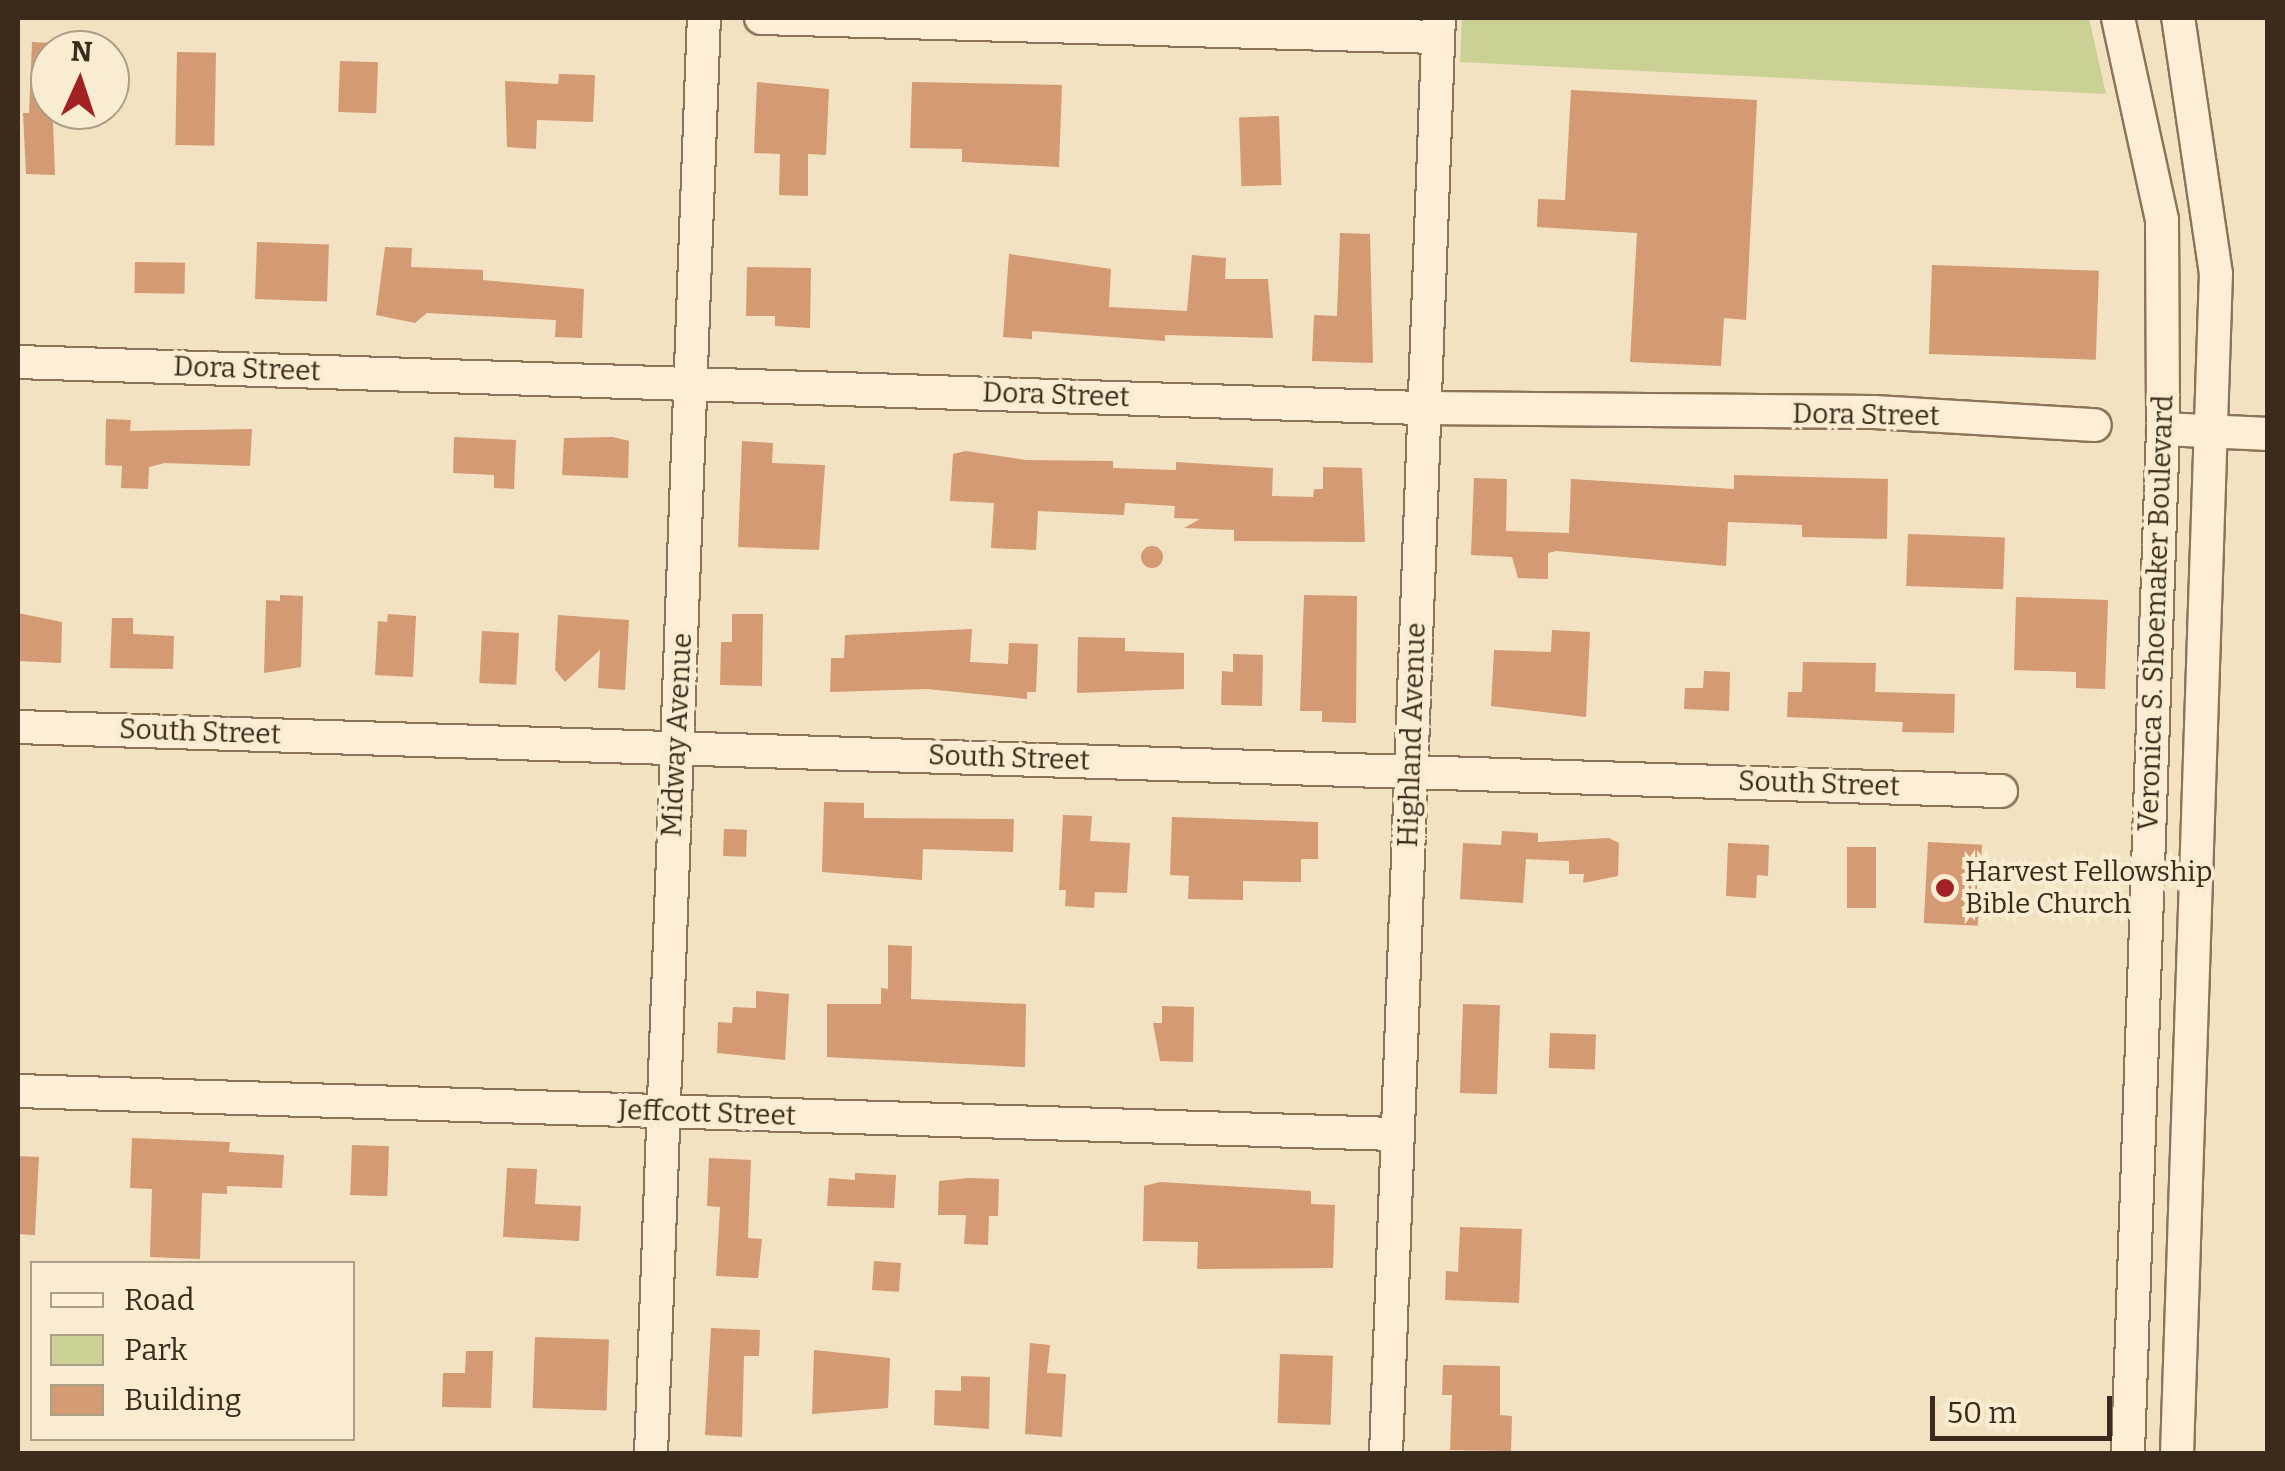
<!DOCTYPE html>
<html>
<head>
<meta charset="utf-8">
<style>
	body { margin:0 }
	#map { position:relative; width:2285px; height:1471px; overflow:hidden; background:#f2e2c1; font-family:Bitter,serif }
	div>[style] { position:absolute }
	.green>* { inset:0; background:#cbd194 }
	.building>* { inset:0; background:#d39a73; transform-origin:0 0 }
	.round { border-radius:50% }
	.roads { filter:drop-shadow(2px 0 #8d7357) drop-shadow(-2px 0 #8d7357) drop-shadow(0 2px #8d7357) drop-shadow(0 -2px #8d7357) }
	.minor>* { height:32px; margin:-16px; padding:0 16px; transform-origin:16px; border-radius:16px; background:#fcefd5 }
	.dots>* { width:28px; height:28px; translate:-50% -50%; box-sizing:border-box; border:5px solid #f8ecd1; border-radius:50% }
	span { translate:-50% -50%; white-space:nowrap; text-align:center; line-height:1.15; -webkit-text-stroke:8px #f8ecd1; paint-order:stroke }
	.street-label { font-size:28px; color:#3b2b1c }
	.poi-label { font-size:28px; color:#3b2b1c }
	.left { translate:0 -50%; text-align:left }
	.frame { position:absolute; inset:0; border:20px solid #3b2b1c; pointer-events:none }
	.legend { position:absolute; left:30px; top:1261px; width:325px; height:180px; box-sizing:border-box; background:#f8ecd1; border:2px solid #ac9f89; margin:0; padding:12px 18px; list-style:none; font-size:30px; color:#3b2b1c }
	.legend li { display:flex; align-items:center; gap:20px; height:50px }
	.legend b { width:50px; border:2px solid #ac9f89 }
	.north { position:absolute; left:30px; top:30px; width:100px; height:100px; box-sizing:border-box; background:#f8ecd1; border:2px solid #ac9f89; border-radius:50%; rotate:3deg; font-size:28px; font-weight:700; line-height:40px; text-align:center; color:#3b2b1c }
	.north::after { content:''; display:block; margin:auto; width:35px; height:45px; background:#a12124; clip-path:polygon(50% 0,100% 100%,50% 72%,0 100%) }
	.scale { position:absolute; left:1930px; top:1396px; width:182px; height:45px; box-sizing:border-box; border:5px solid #3b2b1c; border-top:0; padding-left:12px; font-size:30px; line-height:35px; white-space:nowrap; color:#3b2b1c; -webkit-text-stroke:8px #f8ecd1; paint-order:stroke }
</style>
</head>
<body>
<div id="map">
	<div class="green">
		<i style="clip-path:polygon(1462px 18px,2089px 18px,2106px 94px,1460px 62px)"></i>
	</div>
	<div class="building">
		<i style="clip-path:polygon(32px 42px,50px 43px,55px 175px,26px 174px,23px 113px,29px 113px)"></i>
		<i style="left:177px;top:52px;width:39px;height:93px;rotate:1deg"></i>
		<i style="left:340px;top:61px;width:38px;height:51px;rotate:2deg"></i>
		<i style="clip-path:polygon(559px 74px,595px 75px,593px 122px,537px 120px,536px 149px,507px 147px,505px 81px,558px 84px)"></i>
		<i style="clip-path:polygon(757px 82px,829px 89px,826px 155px,808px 154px,808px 196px,779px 195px,780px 154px,754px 153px)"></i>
		<i style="clip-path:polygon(912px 82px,1062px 85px,1059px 167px,962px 162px,962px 149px,910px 148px)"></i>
		<i style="clip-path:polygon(1571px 90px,1757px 100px,1746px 320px,1724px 318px,1721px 366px,1630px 362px,1637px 233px,1537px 227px,1538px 199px,1565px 200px)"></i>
		<i style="left:1279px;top:116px;width:69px;height:40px;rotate:88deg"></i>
		<i style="clip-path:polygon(1340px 233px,1370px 234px,1373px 363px,1312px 361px,1314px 315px,1337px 316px)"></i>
		<i style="left:257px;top:242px;width:72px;height:57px;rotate:2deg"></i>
		<i style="clip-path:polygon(385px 247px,412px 248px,411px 267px,483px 270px,483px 280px,584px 289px,582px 338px,555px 337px,556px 320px,427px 313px,415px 323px,376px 315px)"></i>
		<i style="clip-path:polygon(1009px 254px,1111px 269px,1109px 307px,1187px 311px,1192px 255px,1226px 258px,1225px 279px,1268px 279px,1273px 338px,1165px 335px,1165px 341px,1032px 331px,1032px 339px,1003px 337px)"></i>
		<i style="left:135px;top:262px;width:50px;height:31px;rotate:1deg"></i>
		<i style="left:1932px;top:265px;width:167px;height:89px;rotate:2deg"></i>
		<i style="clip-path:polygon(747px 267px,811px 268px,810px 328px,775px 326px,775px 316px,746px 316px)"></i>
		<i style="clip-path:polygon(106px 419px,131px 420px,130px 431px,252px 429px,250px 466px,165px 463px,149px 467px,148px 489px,121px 488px,122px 466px,105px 465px)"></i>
		<i style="clip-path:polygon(454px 437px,516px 440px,514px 489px,494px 488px,494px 475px,453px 473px)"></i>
		<i style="clip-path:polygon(613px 437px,629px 441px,628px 478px,562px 475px,564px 438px)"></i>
		<i style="clip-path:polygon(742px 441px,773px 443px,772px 463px,825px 465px,819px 550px,738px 547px)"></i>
		<i style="clip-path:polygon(966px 451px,1026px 460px,1113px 461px,1113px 468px,1176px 470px,1176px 462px,1273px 468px,1272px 496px,1313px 497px,1314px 489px,1323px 489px,1323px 467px,1362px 468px,1365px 542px,1234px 541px,1234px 530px,1184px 528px,1200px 519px,1174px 518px,1175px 506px,1125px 503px,1124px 515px,1038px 511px,1036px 550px,991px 548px,994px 503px,950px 501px,953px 454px)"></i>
		<i style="clip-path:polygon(1734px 475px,1888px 479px,1887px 539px,1802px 537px,1802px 525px,1728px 522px,1726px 566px,1556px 551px,1548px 553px,1548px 579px,1518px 578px,1512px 557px,1471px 555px,1474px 478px,1507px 479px,1506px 531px,1569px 533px,1571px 479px,1734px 489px)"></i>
		<i style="left:1908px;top:534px;width:97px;height:52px;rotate:2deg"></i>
		<i class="round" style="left:1141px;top:546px;width:22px;height:22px"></i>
		<i style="clip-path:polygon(280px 595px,303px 596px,301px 667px,264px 673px,266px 600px,280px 601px)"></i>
		<i style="clip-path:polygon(1304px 595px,1357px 596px,1356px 723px,1322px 722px,1322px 711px,1300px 711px)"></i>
		<i style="clip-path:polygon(2016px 597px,2108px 600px,2105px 689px,2076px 688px,2076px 672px,2014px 670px)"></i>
		<i style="clip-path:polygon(18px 613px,62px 622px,61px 663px,18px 661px)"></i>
		<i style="clip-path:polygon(388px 614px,416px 616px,413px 677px,375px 675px,378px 621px,387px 622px)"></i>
		<i style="clip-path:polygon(732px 614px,763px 614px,762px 686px,720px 685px,721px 642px,732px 642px)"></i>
		<i style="clip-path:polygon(558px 615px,629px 620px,625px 690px,598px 688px,600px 650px,565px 682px,555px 670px)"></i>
		<i style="clip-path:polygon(112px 618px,133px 618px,133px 634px,174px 636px,173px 669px,110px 668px)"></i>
		<i style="clip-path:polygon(972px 629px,970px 662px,1008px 664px,1009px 643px,1038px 644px,1036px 692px,1027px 692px,1027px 699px,927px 689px,830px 692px,831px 658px,844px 658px,845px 635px)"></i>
		<i style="clip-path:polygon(1552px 630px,1590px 632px,1586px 717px,1491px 706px,1494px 650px,1551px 652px)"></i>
		<i style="left:482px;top:631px;width:37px;height:52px;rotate:3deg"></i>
		<i style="clip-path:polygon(1078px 637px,1125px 638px,1125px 651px,1184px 653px,1184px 689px,1077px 693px)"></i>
		<i style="clip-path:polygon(1233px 654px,1263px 655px,1262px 706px,1221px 705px,1222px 671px,1233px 672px)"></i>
		<i style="clip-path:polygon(1803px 662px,1876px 663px,1875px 692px,1955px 694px,1954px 733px,1902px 732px,1903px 722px,1787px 717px,1788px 692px,1802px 692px)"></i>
		<i style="clip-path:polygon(1704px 671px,1730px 672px,1729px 711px,1684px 709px,1685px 688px,1703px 688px)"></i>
		<i style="clip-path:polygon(824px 802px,864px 803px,864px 818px,1014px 819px,1013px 852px,923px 849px,922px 880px,822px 872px)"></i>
		<i style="clip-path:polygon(1063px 815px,1092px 816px,1090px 841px,1130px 843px,1127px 893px,1095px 892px,1094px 908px,1065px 906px,1066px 890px,1059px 890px)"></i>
		<i style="clip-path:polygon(1172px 817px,1318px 822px,1318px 859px,1301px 859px,1301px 882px,1243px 881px,1243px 900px,1188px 899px,1189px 876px,1170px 875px)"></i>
		<i style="left:724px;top:829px;width:23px;height:27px;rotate:2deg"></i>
		<i style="clip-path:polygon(1502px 831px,1538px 833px,1538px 842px,1609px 838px,1619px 843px,1618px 876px,1583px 883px,1584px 874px,1569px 874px,1569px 861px,1526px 859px,1523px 903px,1460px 899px,1463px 843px,1501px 845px)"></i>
		<i style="left:1928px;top:842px;width:54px;height:81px;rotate:3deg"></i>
		<i style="clip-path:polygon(1728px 843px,1769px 845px,1768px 876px,1757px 875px,1756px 898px,1726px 896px)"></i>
		<i style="left:1847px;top:847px;width:29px;height:61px"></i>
		<i style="clip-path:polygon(888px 945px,912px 946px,911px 999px,1026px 1004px,1025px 1067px,827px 1057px,827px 1004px,881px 1004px,881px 988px,888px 989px)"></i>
		<i style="clip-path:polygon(756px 991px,789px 994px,785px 1060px,717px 1053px,718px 1022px,732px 1023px,733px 1007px,756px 1008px)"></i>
		<i style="left:1463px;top:1004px;width:37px;height:89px;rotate:2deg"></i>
		<i style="clip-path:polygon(1162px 1006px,1194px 1007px,1193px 1062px,1160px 1061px,1153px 1023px,1162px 1023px)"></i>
		<i style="left:1550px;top:1033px;width:46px;height:35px;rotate:2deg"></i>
		<i style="clip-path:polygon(132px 1138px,230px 1142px,229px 1152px,284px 1155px,282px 1188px,227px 1186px,227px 1194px,202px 1193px,200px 1259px,150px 1257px,152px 1189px,130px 1188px)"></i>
		<i style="left:352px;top:1145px;width:37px;height:50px;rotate:2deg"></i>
		<i style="left:18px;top:1156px;width:21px;height:78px;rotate:3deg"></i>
		<i style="clip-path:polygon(709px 1158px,751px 1160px,748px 1238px,762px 1239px,758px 1278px,716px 1276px,720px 1207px,707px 1206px)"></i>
		<i style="clip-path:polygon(507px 1168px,537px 1169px,535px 1204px,581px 1206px,579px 1241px,503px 1237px)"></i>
		<i style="clip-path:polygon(855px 1173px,896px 1175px,894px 1208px,827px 1206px,829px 1178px,855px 1180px)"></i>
		<i style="clip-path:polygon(968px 1178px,999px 1179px,998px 1216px,989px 1216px,988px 1245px,964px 1244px,966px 1215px,938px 1215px,939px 1181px)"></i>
		<i style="clip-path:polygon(1160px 1182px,1311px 1191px,1311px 1204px,1335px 1205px,1333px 1268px,1197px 1269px,1198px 1242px,1143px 1241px,1144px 1186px)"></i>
		<i style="clip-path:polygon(1460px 1227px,1522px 1229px,1519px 1303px,1445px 1300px,1446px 1271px,1458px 1272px)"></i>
		<i style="left:874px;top:1261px;width:27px;height:29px;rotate:4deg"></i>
		<i style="clip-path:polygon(711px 1328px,760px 1330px,759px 1356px,744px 1356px,742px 1437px,705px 1435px)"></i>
		<i style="left:535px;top:1337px;width:74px;height:71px;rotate:2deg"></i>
		<i style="clip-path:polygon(1030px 1343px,1050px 1345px,1047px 1373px,1066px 1374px,1062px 1437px,1025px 1434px)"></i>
		<i style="clip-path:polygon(814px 1350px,890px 1358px,888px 1408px,812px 1414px)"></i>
		<i style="clip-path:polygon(466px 1351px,493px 1351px,491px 1408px,442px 1407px,443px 1373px,465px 1373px)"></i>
		<i style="left:1280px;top:1354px;width:53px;height:69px;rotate:2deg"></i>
		<i style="clip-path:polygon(1443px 1365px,1500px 1366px,1500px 1415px,1512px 1416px,1511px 1451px,1450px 1450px,1452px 1395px,1442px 1395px)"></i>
		<i style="clip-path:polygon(961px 1376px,990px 1377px,989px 1429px,934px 1425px,935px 1390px,961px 1391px)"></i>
	</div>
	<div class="roads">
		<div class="minor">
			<i style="left:761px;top:18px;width:677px;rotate:1.61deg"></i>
			<i style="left:2118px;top:18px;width:207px;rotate:77.7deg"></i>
			<i style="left:2162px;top:220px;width:209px;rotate:89.7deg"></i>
			<i style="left:2163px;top:429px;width:1026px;rotate:91.96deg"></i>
			<i style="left:18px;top:362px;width:1406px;rotate:1.88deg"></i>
			<i style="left:1423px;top:408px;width:451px;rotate:0.5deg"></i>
			<i style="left:1874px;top:412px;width:221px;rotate:3.4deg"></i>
			<i style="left:2163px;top:429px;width:105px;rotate:2.7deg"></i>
			<i style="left:18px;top:727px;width:1984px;rotate:1.85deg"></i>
			<i style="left:18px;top:1091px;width:1379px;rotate:1.79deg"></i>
			<i style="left:651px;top:1454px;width:1437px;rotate:-87.89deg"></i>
			<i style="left:1386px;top:1454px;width:1437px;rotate:-87.89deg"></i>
			<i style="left:2177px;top:1454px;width:1181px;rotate:-88.11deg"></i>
			<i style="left:2216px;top:274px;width:259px;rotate:-98.4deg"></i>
		</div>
	</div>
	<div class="dots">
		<i style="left:1945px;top:888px;background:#a12124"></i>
	</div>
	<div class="street-label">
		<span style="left:247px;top:369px;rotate:2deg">Dora Street</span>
		<span style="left:1056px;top:395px;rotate:2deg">Dora Street</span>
		<span style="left:1866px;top:415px;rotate:1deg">Dora Street</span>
		<span style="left:2156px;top:613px;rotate:-88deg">Veronica S. Shoemaker Boulevard</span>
		<span style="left:200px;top:732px;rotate:2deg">South Street</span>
		<span style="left:677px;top:735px;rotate:-87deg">Midway Avenue</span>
		<span style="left:1412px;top:735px;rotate:-88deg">Highland Avenue</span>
		<span style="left:1009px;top:758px;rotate:2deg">South Street</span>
		<span style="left:1819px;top:784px;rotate:2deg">South Street</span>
		<span style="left:707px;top:1113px;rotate:2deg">Jeffcott Street</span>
	</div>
	<div class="poi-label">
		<span class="left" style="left:1965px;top:888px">Harvest Fellowship<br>Bible Church</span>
	</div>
	<div class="frame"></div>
	<ul class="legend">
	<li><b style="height:12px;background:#fcefd5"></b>Road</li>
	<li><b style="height:28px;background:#cbd194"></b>Park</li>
	<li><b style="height:28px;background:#d39a73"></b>Building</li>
	</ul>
	<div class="north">N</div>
	<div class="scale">50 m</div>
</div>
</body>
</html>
